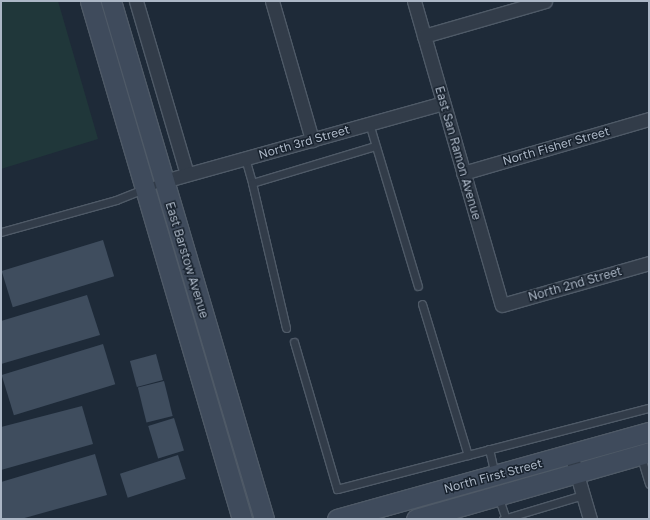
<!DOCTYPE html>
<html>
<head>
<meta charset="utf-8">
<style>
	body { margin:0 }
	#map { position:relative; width:650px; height:520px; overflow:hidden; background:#1e2a38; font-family:"Golos Text",sans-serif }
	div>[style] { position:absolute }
	.green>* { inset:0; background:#20373a }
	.building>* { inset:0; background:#3f4d5e; transform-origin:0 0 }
	.roads { filter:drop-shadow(1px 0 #4f5a67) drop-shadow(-1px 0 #4f5a67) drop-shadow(0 1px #4f5a67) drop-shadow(0 -1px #4f5a67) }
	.lane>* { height:7px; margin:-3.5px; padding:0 3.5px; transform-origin:3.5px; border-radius:3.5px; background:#323c49 }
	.street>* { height:13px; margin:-6.5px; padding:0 6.5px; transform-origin:6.5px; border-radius:6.5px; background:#323c49 }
	.secondary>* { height:19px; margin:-9.5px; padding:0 9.5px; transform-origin:9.5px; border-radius:9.5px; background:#3f4b5c }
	span { translate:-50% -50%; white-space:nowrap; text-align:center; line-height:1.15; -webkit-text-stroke:3px #17212d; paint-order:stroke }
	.street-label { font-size:12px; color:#acb7c6 }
	.frame { position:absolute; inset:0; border:2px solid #acb7c6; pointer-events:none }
</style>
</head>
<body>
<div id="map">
	<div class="green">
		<i style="clip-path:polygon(1px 1px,58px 1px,98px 139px,1px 169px)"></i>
	</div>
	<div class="building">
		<i style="left:103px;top:240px;width:38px;height:106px;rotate:73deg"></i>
		<i style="clip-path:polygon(87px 295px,100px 335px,1px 364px,1px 321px)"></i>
		<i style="left:103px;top:344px;width:42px;height:106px;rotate:73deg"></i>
		<i style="left:156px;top:354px;width:27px;height:27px;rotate:75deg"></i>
		<i style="left:164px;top:381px;width:36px;height:27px;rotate:76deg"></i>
		<i style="clip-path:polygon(82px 406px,93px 444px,1px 470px,1px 427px)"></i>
		<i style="left:174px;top:418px;width:34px;height:27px;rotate:73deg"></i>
		<i style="clip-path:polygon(95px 454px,107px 495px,21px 519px,1px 519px,1px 482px)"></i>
		<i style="left:178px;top:455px;width:25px;height:61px;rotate:72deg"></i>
	</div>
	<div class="roads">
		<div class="lane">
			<i style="left:369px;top:123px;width:170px;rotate:73.3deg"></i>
			<i style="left:245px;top:158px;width:26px;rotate:74deg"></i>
			<i style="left:252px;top:183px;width:128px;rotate:-16.7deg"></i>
			<i style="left:252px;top:183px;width:149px;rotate:76.8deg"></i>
			<i style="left:1px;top:232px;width:119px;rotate:-15.5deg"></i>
			<i style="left:116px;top:200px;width:52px;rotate:-21.6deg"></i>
			<i style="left:422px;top:304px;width:158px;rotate:73.1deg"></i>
			<i style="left:294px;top:342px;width:153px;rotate:73.7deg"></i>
			<i style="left:337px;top:489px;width:322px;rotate:-14.6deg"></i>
			<i style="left:489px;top:449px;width:27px;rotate:77deg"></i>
			<i style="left:640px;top:454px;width:31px;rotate:73deg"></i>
			<i style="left:498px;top:496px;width:24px;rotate:71deg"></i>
			<i style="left:503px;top:519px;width:84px;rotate:-16.7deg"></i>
		</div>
		<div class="street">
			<i style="left:136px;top:1px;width:180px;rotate:73.6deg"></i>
			<i style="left:272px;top:1px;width:145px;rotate:73.9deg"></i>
			<i style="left:414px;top:1px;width:316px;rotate:73.9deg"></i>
			<i style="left:502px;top:305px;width:153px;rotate:-15.9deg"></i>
			<i style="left:424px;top:36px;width:126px;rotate:-16.1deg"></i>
			<i style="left:463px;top:173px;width:194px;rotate:-16.2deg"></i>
			<i style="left:164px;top:181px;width:290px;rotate:-15.6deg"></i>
			<i style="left:571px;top:454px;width:68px;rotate:73.7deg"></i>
		</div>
		<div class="secondary">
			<i style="left:90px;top:1px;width:540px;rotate:73.65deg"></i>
			<i style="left:111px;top:1px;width:540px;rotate:73.54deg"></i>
			<i style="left:337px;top:519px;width:324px;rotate:-15.6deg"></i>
			<i style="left:416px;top:519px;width:242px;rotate:-16deg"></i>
		</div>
	</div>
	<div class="street-label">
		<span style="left:304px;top:142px;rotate:-16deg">North 3rd Street</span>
		<span style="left:556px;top:146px;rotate:-16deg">North Fisher Street</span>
		<span style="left:458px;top:153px;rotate:74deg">East San Ramon Avenue</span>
		<span style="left:187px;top:260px;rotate:73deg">East Barstow Avenue</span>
		<span style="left:575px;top:284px;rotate:-16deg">North 2nd Street</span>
		<span style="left:493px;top:476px;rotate:-15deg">North First Street</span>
	</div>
	<div class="frame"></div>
</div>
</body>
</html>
